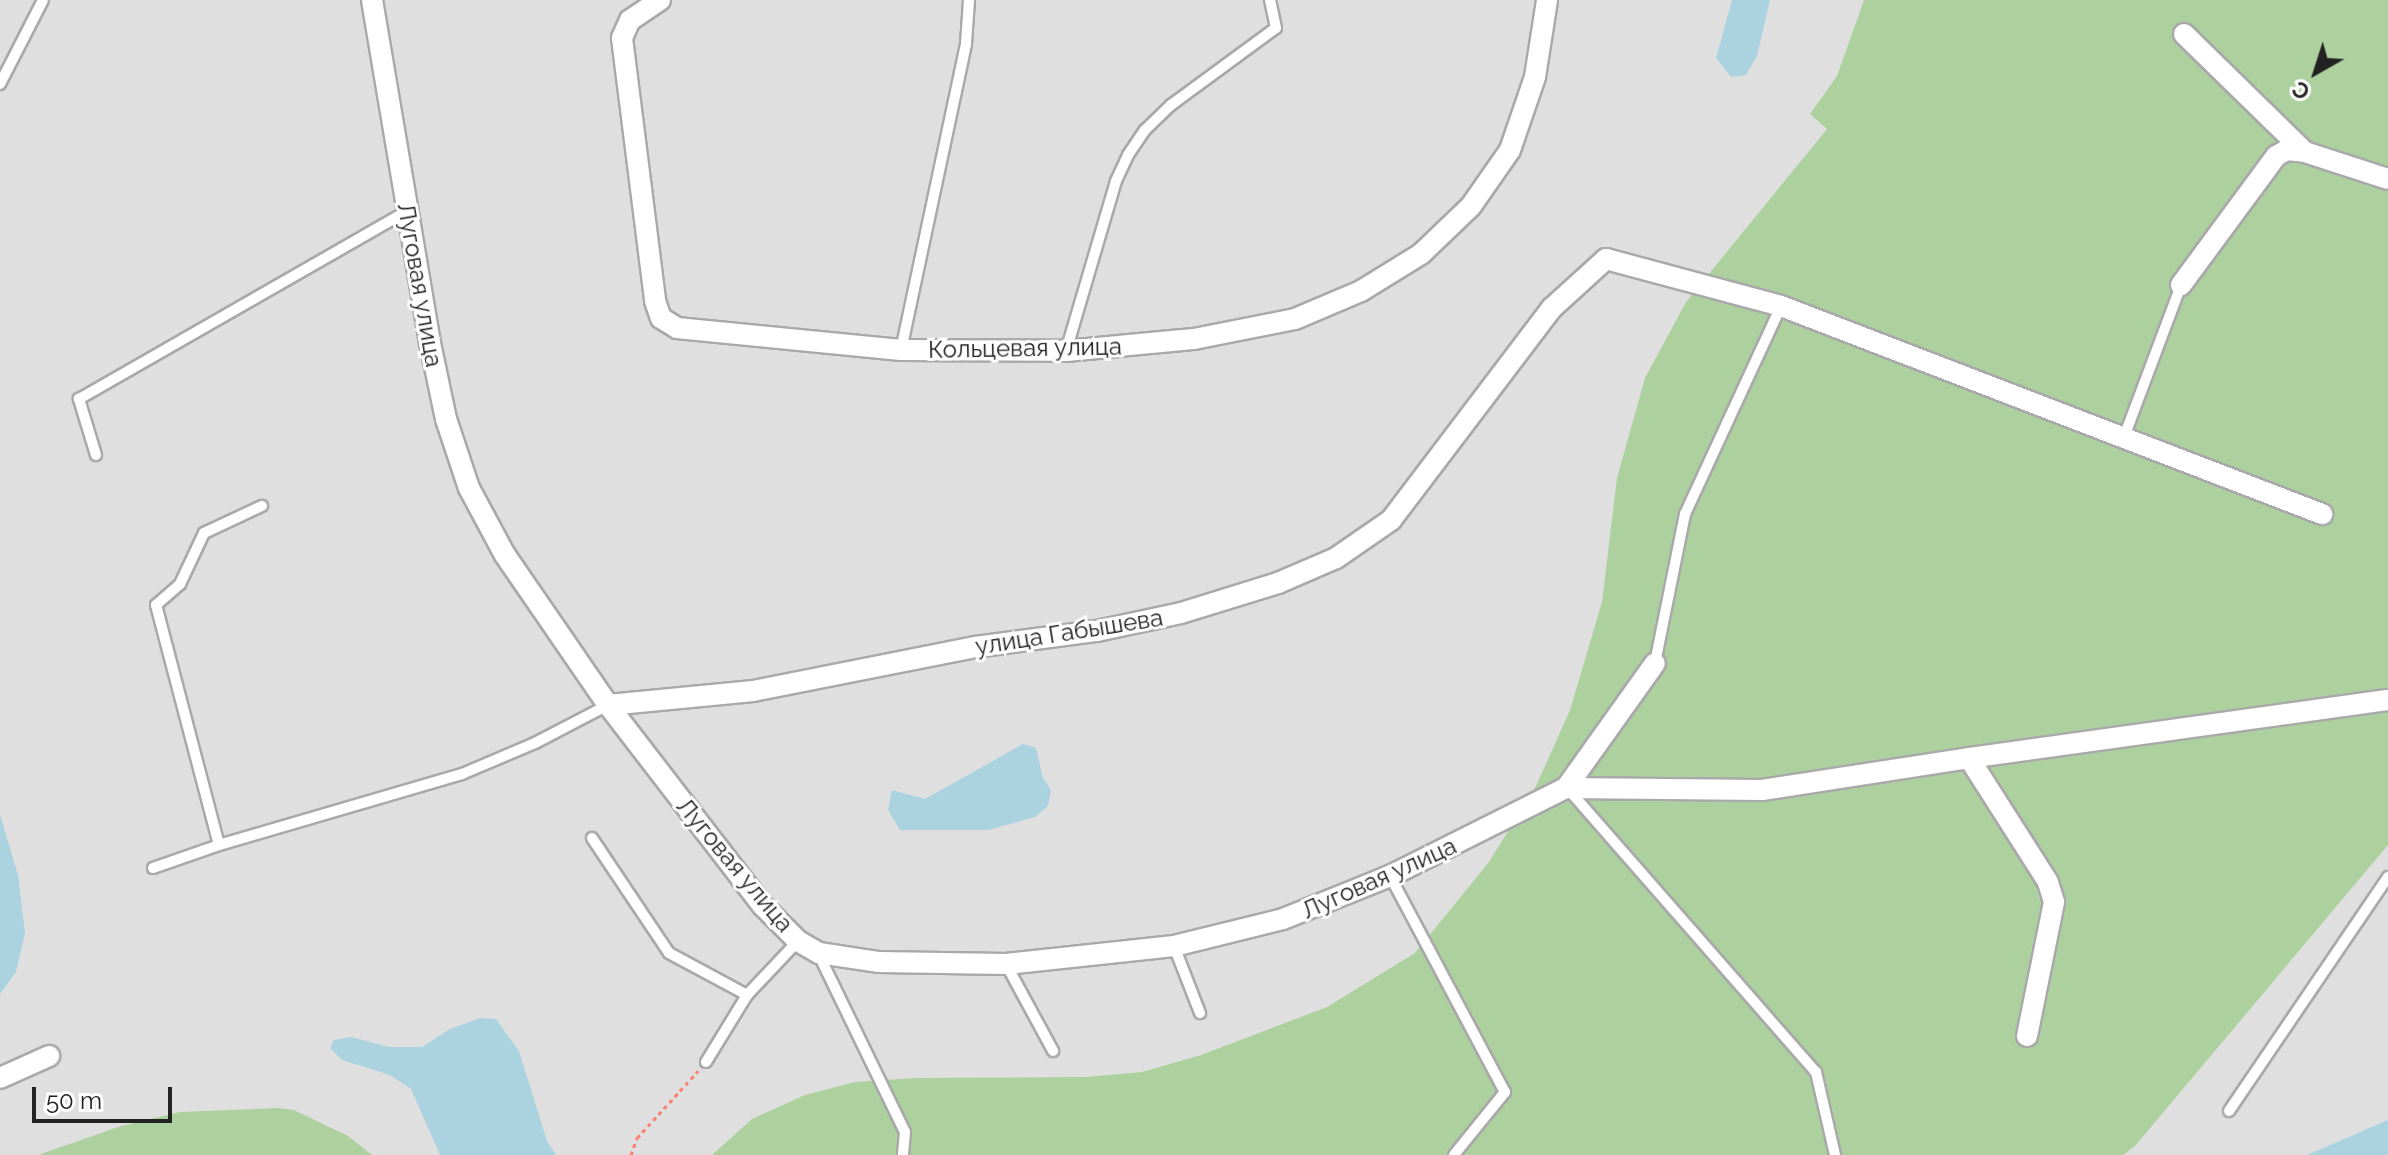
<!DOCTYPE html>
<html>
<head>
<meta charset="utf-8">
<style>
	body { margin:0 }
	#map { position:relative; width:2388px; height:1155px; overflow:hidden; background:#f2efe9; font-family:Raleway,sans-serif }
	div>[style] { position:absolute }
	.residential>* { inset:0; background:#e0dfdf; transform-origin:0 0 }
	.forest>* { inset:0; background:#add19e }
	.water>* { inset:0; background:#aad3df }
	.path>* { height:3px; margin-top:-1.5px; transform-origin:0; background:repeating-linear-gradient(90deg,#fa8072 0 4px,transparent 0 8px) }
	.roads { filter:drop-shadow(2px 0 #a9a9a9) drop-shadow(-2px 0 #a9a9a9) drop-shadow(0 2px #a9a9a9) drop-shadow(0 -2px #a9a9a9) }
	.lane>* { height:10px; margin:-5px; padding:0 5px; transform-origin:5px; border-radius:5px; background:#fff }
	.street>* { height:20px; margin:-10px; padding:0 10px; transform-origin:10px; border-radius:10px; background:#fff }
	span { translate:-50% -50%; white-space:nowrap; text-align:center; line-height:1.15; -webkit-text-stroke:6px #fff; paint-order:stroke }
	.street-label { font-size:24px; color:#222 }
	.north { position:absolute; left:2276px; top:32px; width:80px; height:80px; -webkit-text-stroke:6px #fff; paint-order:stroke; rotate:219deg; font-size:22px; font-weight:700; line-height:32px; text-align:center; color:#222 }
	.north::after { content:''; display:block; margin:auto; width:28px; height:36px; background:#222; clip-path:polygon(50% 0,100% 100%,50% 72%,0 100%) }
	.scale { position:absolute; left:32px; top:1087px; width:140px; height:36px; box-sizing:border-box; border:4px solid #222; border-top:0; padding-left:10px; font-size:24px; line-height:28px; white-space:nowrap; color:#222; -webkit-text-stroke:6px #fff; paint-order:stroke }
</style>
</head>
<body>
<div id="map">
	<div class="residential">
		<i style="left:0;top:0;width:2388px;height:1155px"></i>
	</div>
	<div class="forest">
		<i style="clip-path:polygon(1864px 0,2388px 0,2388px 845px,2135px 1146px,2123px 1155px,712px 1155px,752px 1119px,805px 1095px,855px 1082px,915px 1078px,1086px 1077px,1142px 1072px,1201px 1055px,1327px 1007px,1415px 953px,1489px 862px,1536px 786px,1570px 710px,1602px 602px,1617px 478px,1645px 378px,1686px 302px,1827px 129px,1810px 114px,1837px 76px)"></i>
		<i style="clip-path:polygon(278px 1108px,294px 1110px,348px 1136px,372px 1155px,38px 1155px,121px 1126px,180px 1112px)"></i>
	</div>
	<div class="water">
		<i style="clip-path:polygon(1732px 0,1770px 0,1757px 56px,1746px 75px,1731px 77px,1716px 58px)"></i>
		<i style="clip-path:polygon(1023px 744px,1036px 748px,1043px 778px,1051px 790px,1048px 806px,1035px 817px,988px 830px,900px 830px,888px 810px,892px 790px,925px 799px)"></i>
		<i style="clip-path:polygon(0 815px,18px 875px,25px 933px,16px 972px,0 994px)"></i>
		<i style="clip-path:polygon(480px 1018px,496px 1019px,519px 1051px,547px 1141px,556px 1155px,440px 1155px,411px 1089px,390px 1075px,342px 1060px,330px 1048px,334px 1040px,351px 1037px,389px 1047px,422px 1047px,450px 1029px)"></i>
		<i style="clip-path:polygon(2388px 1120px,2388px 1155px,2307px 1155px)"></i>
	</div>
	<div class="path">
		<i style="left:631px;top:1155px;width:18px;rotate:-71deg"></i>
		<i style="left:637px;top:1138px;width:91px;rotate:-47.7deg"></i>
	</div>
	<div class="roads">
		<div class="lane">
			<i style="left:0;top:84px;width:94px;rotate:-62.9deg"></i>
			<i style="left:901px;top:350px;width:313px;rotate:-78deg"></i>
			<i style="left:966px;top:44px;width:44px;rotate:-86.1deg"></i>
			<i style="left:1066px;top:351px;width:177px;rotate:-73.6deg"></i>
			<i style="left:1116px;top:181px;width:29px;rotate:-65deg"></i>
			<i style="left:1128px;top:155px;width:30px;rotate:-56deg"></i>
			<i style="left:1145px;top:130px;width:36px;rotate:-44deg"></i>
			<i style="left:1171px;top:105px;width:130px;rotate:-36.3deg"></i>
			<i style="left:1276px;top:28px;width:29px;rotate:-102deg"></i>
			<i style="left:2124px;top:437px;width:162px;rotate:-69.4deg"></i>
			<i style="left:96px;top:455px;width:59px;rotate:-106.9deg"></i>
			<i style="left:79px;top:399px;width:377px;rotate:-29.8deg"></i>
			<i style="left:1655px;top:663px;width:152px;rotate:-78.6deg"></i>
			<i style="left:1685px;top:514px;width:229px;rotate:-65.2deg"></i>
			<i style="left:1568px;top:789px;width:376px;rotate:48.8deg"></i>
			<i style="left:1816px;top:1072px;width:85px;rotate:77.1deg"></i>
			<i style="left:592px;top:838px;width:138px;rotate:56.2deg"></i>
			<i style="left:669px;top:953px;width:89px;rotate:28.3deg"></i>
			<i style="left:747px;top:995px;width:74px;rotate:-46.6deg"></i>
			<i style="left:219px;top:845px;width:248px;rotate:-104.7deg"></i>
			<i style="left:156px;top:605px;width:32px;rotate:-41deg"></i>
			<i style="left:180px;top:584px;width:56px;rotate:-64.8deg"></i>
			<i style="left:204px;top:533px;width:64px;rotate:-25deg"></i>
			<i style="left:153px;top:868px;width:70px;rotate:-19.2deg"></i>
			<i style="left:219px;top:845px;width:253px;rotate:-16.3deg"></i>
			<i style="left:462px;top:774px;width:79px;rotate:-23deg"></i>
			<i style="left:535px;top:743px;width:82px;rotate:-27.5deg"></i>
			<i style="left:1390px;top:876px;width:245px;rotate:62deg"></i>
			<i style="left:1505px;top:1092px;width:81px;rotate:129deg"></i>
			<i style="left:1174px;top:946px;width:72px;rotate:68.8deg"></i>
			<i style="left:819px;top:955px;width:197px;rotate:64.1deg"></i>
			<i style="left:905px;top:1132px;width:23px;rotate:95deg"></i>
			<i style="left:1006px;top:964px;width:99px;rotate:61.6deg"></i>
			<i style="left:706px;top:1062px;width:79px;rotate:-58.5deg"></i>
			<i style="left:2229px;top:1111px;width:283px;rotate:-55.8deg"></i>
		</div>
		<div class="street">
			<i style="left:372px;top:0;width:348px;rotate:80.4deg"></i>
			<i style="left:430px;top:343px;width:78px;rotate:78.1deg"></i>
			<i style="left:446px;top:419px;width:73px;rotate:71.6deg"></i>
			<i style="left:469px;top:488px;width:76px;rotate:61.8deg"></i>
			<i style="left:505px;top:555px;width:182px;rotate:55.5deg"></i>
			<i style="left:608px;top:705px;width:254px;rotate:52.4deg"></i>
			<i style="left:763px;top:906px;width:49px;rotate:45deg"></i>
			<i style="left:798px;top:941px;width:24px;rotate:30deg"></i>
			<i style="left:819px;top:953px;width:61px;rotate:8.5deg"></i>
			<i style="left:879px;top:962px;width:127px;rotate:0.9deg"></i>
			<i style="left:1006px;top:964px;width:169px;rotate:-6.1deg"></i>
			<i style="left:1174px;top:946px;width:112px;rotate:-13.9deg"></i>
			<i style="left:1283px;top:919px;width:115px;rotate:-21.9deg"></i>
			<i style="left:1390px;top:876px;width:197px;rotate:-26.6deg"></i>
			<i style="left:1566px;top:788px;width:153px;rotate:-54.5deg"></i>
			<i style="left:660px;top:0;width:36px;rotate:146deg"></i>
			<i style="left:630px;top:20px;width:20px;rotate:114deg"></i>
			<i style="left:622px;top:38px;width:265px;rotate:82.8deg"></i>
			<i style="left:655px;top:301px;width:18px;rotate:71deg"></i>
			<i style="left:661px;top:318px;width:19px;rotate:32deg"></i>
			<i style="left:677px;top:328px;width:225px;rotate:5.6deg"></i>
			<i style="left:901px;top:350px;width:165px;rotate:0.3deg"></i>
			<i style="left:1066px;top:351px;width:129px;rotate:-5.4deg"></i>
			<i style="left:1194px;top:339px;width:103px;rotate:-11.2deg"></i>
			<i style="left:1295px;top:319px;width:72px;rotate:-23deg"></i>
			<i style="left:1361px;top:291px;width:70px;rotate:-31.7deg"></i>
			<i style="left:1421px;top:254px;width:69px;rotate:-43.8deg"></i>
			<i style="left:1471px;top:206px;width:68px;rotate:-55.1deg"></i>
			<i style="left:1510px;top:150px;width:77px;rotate:-71.1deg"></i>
			<i style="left:1535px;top:77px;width:78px;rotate:-81.1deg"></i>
			<i style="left:2184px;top:34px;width:169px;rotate:44.3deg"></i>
			<i style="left:2181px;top:285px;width:160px;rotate:-53.6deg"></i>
			<i style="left:2276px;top:156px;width:13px;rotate:-29deg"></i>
			<i style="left:2287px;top:150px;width:18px;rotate:6deg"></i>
			<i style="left:2305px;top:152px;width:87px;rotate:18deg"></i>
			<i style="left:608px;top:705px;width:146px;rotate:-5.5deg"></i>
			<i style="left:753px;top:691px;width:226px;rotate:-11.2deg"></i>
			<i style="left:975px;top:647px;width:123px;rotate:-7.5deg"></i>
			<i style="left:1097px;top:631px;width:86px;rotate:-12.1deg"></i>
			<i style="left:1181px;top:613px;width:102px;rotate:-17.2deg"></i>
			<i style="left:1278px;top:583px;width:63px;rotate:-23.3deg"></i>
			<i style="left:1336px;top:558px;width:67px;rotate:-34.6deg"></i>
			<i style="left:1391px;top:520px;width:266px;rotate:-52.8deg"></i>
			<i style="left:1552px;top:308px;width:73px;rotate:-42.2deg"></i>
			<i style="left:1606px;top:259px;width:181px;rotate:15deg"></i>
			<i style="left:1781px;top:306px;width:580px;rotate:21.03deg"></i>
			<i style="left:1566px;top:788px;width:196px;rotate:0.6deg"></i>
			<i style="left:1762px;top:790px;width:209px;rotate:-8.8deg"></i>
			<i style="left:2027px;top:1036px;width:137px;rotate:-78.6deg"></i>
			<i style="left:2054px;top:902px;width:21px;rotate:-107deg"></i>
			<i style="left:2048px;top:882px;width:147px;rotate:-122.5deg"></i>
			<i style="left:1969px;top:758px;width:423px;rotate:-7.9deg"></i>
			<i style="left:0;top:1078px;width:54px;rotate:-24.2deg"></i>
		</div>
	</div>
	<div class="street-label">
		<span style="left:420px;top:285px;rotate:80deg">Луговая улица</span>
		<span style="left:1025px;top:348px;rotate:-1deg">Кольцевая улица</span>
		<span style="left:1069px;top:632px;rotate:-9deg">улица Габышева</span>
		<span style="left:735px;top:865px;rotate:50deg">Луговая улица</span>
		<span style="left:1379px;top:878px;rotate:-24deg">Луговая улица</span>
	</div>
	<div class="north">С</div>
	<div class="scale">50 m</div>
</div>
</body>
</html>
